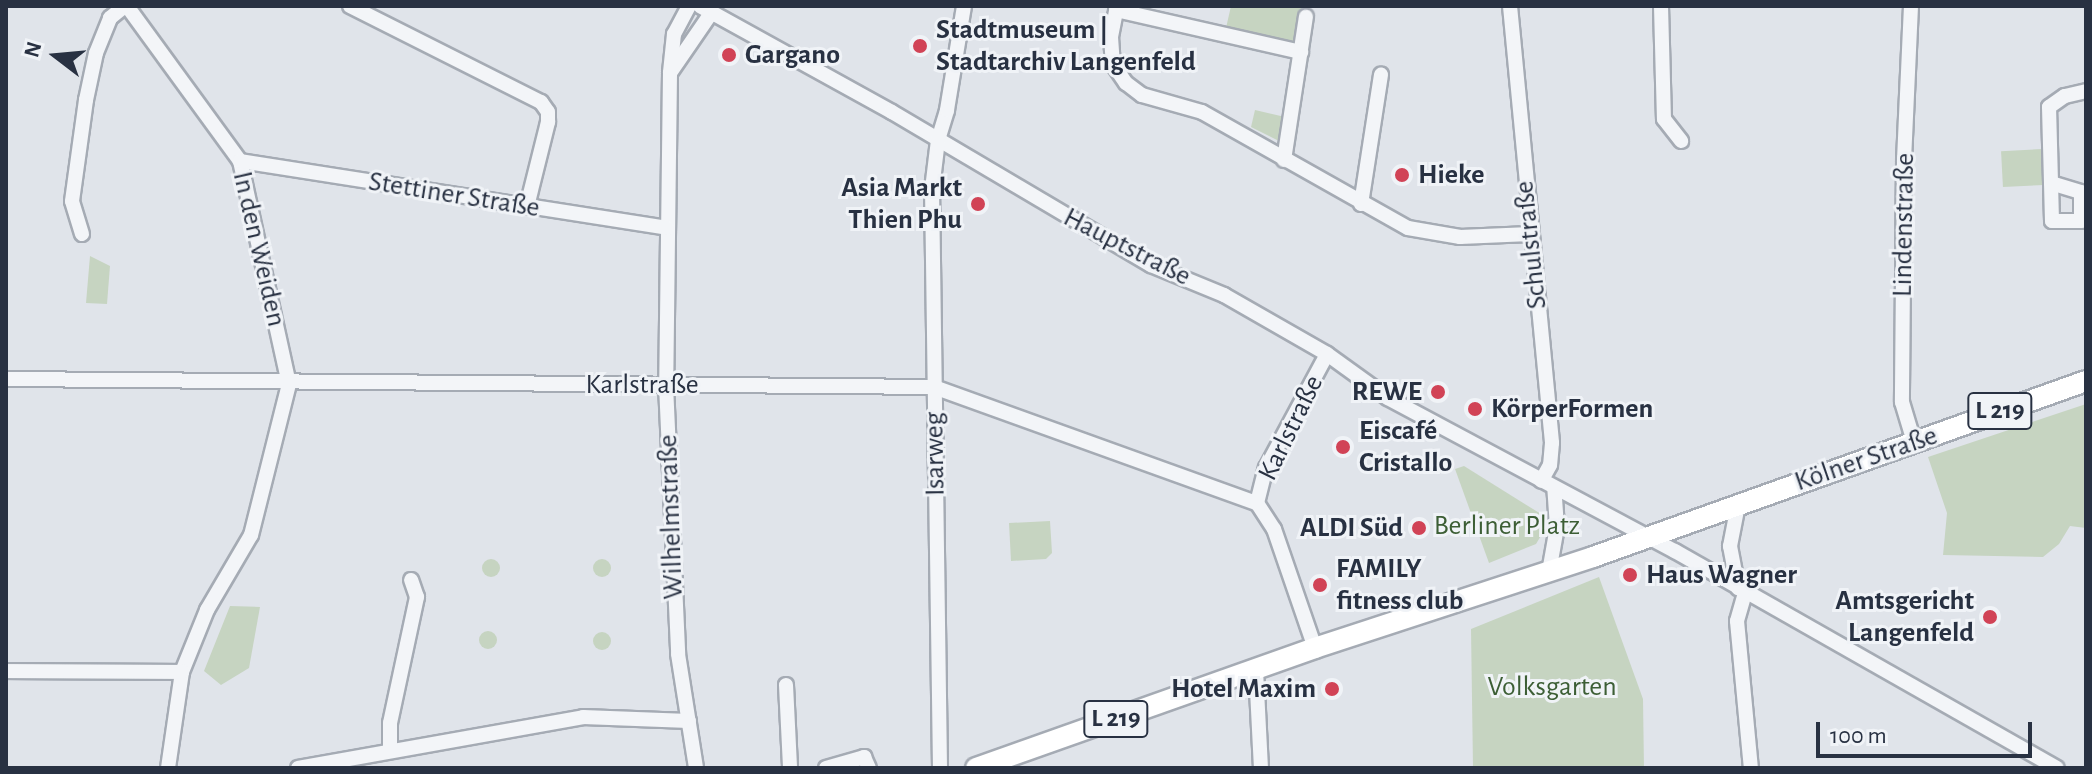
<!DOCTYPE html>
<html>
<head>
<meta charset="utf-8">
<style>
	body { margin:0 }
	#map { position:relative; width:2092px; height:774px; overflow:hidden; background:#e0e4ea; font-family:"Alegreya Sans",sans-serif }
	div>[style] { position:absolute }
	.green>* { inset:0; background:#c6d4c1; transform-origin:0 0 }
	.round { border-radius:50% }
	.roads { filter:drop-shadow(2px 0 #a5abb4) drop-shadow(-2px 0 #a5abb4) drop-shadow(0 2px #a5abb4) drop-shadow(0 -2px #a5abb4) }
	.street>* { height:14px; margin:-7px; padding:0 7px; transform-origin:7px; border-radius:7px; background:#f3f5f8 }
	.primary>* { height:20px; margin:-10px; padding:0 10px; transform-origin:10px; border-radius:10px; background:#fff }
	.dots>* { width:22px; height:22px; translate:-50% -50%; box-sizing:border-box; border:4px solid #f0f3f7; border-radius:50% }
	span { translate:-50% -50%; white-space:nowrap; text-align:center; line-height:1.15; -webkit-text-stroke:6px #f0f3f7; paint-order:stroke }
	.shield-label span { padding:2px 6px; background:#f0f3f7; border:2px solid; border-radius:6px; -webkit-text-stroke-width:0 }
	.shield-label { font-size:26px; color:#283142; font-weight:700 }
	.poi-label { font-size:28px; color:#283142; font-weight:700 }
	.left { translate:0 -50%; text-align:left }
	.right { translate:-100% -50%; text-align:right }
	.street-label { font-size:28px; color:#283142 }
	.park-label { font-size:28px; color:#3c5e35 }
	.frame { position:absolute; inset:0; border:8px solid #283142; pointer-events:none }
	.north { position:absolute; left:16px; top:16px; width:80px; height:80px; -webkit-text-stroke:6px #f0f3f7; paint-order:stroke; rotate:286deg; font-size:22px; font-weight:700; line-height:32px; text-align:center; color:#283142 }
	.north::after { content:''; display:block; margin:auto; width:28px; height:36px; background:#283142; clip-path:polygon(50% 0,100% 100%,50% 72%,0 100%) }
	.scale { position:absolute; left:1816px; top:722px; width:216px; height:36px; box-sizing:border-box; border:4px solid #283142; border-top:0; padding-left:10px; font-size:24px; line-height:28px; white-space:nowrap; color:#283142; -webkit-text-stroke:6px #f0f3f7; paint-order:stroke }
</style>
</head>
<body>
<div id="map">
	<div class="green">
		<i style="clip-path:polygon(1231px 6px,1302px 6px,1296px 45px,1226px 28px)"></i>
		<i style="clip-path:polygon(1255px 110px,1285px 117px,1281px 142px,1251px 127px)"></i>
		<i style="left:2042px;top:149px;width:36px;height:41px;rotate:87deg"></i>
		<i style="clip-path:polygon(90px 256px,110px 266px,107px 304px,86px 303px)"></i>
		<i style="clip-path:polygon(2086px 404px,2086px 528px,2070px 526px,2059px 544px,2043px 557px,1943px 555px,1947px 513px,1928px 457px)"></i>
		<i style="clip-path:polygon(1464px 466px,1541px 514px,1545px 529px,1536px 544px,1489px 563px,1455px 469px)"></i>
		<i style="clip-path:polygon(1050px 521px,1052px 553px,1046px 559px,1011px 561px,1009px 523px)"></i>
		<i class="round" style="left:482px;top:559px;width:18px;height:18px"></i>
		<i class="round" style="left:593px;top:559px;width:18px;height:18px"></i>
		<i style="clip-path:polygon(1599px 577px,1643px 699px,1644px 768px,1473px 768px,1471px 629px)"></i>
		<i style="clip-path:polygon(230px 606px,260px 607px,249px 668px,221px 685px,204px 671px)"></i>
		<i class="round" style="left:479px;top:631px;width:18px;height:18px"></i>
		<i class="round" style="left:593px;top:632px;width:18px;height:18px"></i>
	</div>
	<div class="roads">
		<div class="street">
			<i style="left:127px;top:6px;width:192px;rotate:53.9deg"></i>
			<i style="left:240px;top:161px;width:228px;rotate:77.6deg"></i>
			<i style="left:289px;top:384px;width:156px;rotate:104.1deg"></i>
			<i style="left:251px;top:535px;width:87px;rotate:120.4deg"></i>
			<i style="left:207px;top:610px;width:67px;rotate:112deg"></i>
			<i style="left:182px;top:672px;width:97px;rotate:98.3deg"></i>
			<i style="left:350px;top:6px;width:214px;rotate:26.7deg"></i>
			<i style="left:541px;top:102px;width:12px;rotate:55deg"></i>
			<i style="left:548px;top:112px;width:10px;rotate:90deg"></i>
			<i style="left:548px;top:122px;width:87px;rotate:104deg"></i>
			<i style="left:689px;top:6px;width:32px;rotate:118deg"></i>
			<i style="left:674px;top:34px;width:39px;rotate:96deg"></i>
			<i style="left:670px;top:73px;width:312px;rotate:90.7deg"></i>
			<i style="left:666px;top:385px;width:269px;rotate:87.4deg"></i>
			<i style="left:678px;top:654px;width:115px;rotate:81deg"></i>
			<i style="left:700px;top:6px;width:219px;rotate:28.9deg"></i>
			<i style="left:892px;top:112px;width:301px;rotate:30.6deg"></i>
			<i style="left:1151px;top:265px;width:79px;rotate:22.3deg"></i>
			<i style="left:1224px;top:295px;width:119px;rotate:29.8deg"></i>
			<i style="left:1327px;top:354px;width:75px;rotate:35.8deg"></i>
			<i style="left:1388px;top:398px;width:325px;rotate:28.1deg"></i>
			<i style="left:1675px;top:551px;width:439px;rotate:29.6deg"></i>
			<i style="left:1117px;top:6px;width:32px;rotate:101deg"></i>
			<i style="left:1111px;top:37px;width:27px;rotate:86deg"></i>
			<i style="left:1113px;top:64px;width:23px;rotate:56deg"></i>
			<i style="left:1126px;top:83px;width:20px;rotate:37deg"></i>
			<i style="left:1142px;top:95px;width:62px;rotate:15.8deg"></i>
			<i style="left:1202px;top:112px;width:236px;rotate:29.4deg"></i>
			<i style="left:1408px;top:228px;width:53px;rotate:9.8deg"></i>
			<i style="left:1460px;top:237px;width:70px;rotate:-2.5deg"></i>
			<i style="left:1510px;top:6px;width:439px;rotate:84.5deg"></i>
			<i style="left:1552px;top:443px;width:22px;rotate:95deg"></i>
			<i style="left:1550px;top:465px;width:18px;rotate:119deg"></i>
			<i style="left:1661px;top:6px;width:113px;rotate:88.5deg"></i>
			<i style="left:1664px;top:119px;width:28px;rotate:52deg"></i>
			<i style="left:1911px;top:6px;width:156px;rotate:92.6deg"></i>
			<i style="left:1904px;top:162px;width:240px;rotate:90.5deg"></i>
			<i style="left:1902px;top:402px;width:42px;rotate:73.3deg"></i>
			<i style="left:1116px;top:10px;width:190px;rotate:12.8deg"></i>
			<i style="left:670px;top:73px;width:74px;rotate:-55.5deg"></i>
			<i style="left:1284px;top:160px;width:145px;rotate:-81.3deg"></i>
			<i style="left:240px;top:161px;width:432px;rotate:8.9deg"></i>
			<i style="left:2051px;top:183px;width:31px;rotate:17deg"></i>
			<i style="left:2081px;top:192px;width:29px;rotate:90deg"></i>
			<i style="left:2081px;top:221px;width:29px;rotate:180deg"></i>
			<i style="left:2052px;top:221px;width:114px;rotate:-91.5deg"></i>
			<i style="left:2049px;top:107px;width:19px;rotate:-35deg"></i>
			<i style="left:2065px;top:96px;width:22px;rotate:-13deg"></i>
			<i style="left:1361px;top:204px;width:131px;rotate:-81.2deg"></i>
			<i style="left:82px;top:234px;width:34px;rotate:-107deg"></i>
			<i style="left:72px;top:201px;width:102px;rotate:-82.1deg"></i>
			<i style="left:86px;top:100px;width:48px;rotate:-78deg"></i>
			<i style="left:96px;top:53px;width:38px;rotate:-68deg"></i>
			<i style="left:110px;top:18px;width:19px;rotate:-39deg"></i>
			<i style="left:6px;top:379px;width:928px;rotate:0.49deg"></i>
			<i style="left:934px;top:387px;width:343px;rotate:19.8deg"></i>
			<i style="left:1257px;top:503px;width:31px;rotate:57deg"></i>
			<i style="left:1274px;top:529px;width:126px;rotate:71deg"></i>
			<i style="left:1257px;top:503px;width:36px;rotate:-76deg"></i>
			<i style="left:1266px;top:468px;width:129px;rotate:-61.8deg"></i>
			<i style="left:1738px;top:505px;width:42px;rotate:101deg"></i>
			<i style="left:1730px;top:546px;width:43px;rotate:79.2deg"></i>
			<i style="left:1549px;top:572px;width:46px;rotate:-79.9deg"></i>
			<i style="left:1557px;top:527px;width:39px;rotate:-94deg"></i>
			<i style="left:1745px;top:593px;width:29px;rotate:106deg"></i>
			<i style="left:1737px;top:621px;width:148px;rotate:84.6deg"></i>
			<i style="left:1256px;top:670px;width:98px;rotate:87.1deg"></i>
			<i style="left:6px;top:671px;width:176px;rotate:0.3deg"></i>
			<i style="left:786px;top:685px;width:83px;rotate:87.2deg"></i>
			<i style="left:390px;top:750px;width:27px;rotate:-90deg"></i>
			<i style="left:390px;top:723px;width:129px;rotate:-77.9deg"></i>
			<i style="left:417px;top:597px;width:18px;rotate:-109deg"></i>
			<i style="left:298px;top:768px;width:290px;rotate:-10.1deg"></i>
			<i style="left:583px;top:717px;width:106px;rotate:2.2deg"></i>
			<i style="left:826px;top:768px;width:40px;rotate:-16deg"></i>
			<i style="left:864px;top:757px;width:12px;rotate:66deg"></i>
			<i style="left:940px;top:768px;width:579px;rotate:-90.79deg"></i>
			<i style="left:932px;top:189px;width:49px;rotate:-83deg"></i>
			<i style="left:938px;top:140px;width:31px;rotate:-73deg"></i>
			<i style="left:947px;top:110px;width:105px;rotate:-80.7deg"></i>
		</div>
		<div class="primary">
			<i style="left:976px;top:768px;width:360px;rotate:-19.5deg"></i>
			<i style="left:1315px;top:648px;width:293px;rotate:-18.1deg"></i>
			<i style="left:1593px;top:557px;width:523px;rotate:-19.65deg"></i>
		</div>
	</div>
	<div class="dots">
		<i style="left:920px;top:46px;background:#d14356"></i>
		<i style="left:729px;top:55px;background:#d14356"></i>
		<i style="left:1402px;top:175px;background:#d14356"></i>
		<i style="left:978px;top:204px;background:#d14356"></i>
		<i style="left:1438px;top:392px;background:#d14356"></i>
		<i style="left:1475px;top:409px;background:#d14356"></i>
		<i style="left:1343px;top:447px;background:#d14356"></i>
		<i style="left:1419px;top:528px;background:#d14356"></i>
		<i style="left:1630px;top:575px;background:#d14356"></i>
		<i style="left:1320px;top:585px;background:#d14356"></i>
		<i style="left:1990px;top:617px;background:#d14356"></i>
		<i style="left:1332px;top:689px;background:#d14356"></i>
	</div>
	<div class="shield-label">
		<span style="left:2000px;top:411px">L 219</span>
		<span style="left:1116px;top:719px">L 219</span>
	</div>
	<div class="poi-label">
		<span class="left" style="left:936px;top:46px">Stadtmuseum |<br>Stadtarchiv Langenfeld</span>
		<span class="left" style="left:745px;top:55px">Gargano</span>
		<span class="left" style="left:1418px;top:175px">Hieke</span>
		<span class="right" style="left:962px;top:204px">Asia Markt<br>Thien Phu</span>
		<span class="right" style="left:1422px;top:392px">REWE</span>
		<span class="left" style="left:1491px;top:409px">KörperFormen</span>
		<span class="left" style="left:1359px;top:447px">Eiscafé<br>Cristallo</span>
		<span class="right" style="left:1403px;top:528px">ALDI Süd</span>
		<span class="left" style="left:1336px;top:585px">FAMILY<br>fitness club</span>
		<span class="left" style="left:1646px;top:575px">Haus Wagner</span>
		<span class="right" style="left:1974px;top:617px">Amtsgericht<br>Langenfeld</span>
		<span class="right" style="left:1316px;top:689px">Hotel Maxim</span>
	</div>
	<div class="street-label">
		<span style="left:454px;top:195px;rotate:9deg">Stettiner Straße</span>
		<span style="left:1904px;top:225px;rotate:-89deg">Lindenstraße</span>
		<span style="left:1531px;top:245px;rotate:-96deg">Schulstraße</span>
		<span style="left:1127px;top:247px;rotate:27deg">Hauptstraße</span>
		<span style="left:259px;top:249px;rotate:77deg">In den Weiden</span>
		<span style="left:642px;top:385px">Karlstraße</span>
		<span style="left:1291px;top:428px;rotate:-64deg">Karlstraße</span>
		<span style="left:935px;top:454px;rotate:-91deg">Isarweg</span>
		<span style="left:1866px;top:459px;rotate:-19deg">Kölner Straße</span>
		<span style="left:671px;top:517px;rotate:-92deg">Wilhelmstraße</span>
	</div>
	<div class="park-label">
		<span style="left:1507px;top:526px">Berliner Platz</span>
		<span style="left:1552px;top:687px">Volksgarten</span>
	</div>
	<div class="frame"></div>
	<div class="north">N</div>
	<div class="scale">100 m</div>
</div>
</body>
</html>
